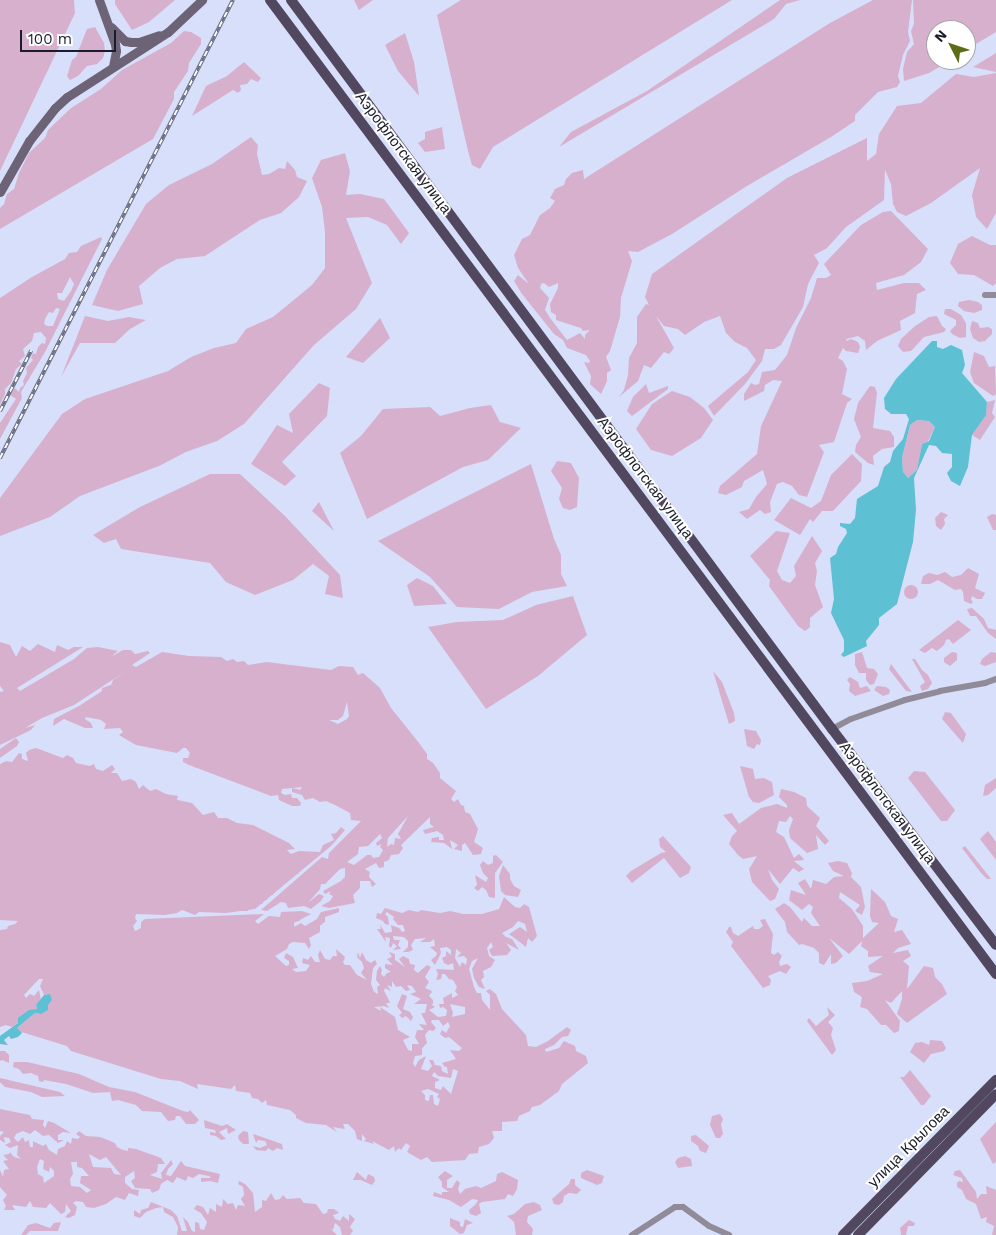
<!DOCTYPE html>
<html>
<head>
<meta charset="utf-8">
<style>
	body { margin:0 }
	#map { position:relative; width:996px; height:1235px; overflow:hidden; background:#d7dffa; font-family:"Work Sans",sans-serif }
	div>[style] { position:absolute }
	.green>* { inset:0; background:#d7b0ce }
	.round { border-radius:50% }
	.water>* { inset:0; background:#5dc0d3 }
	.street>* { height:6px; margin:-3px; padding:0 3px; transform-origin:3px; border-radius:3px; background:#918b99 }
	.secondary>* { height:9px; margin:-4.5px; padding:0 4.5px; transform-origin:4.5px; border-radius:4.5px; background:#6c6377 }
	.primary>* { height:10px; margin:-5px; padding:0 5px; transform-origin:5px; border-radius:5px; background:#51475f }
	.rail>* { height:4px; margin-top:-2px; transform-origin:0; background:repeating-linear-gradient(90deg,#fff 0 5.5px,#696e80 0 11px); box-sizing:border-box; border-block:1px solid #696e80 }
	span { translate:-50% -50%; white-space:nowrap; text-align:center; line-height:1.15; -webkit-text-stroke:4px #fff; paint-order:stroke }
	.street-label { font-size:15px; color:#1a1d29 }
	.north { position:absolute; left:926px; top:20px; width:50px; height:50px; box-sizing:border-box; background:#fff; border:1px solid #a3a5a9; border-radius:50%; rotate:311deg; font-size:14px; font-weight:700; line-height:20px; text-align:center; color:#1a1d29 }
	.north::after { content:''; display:block; margin:auto; width:18px; height:22px; background:#5d6c17; clip-path:polygon(50% 0,100% 100%,50% 72%,0 100%) }
	.scale { position:absolute; left:20px; top:30px; width:96px; height:22px; box-sizing:border-box; border:2px solid #1a1d29; border-top:0; padding-left:6px; font-size:15px; line-height:18px; white-space:nowrap; color:#1a1d29; -webkit-text-stroke:4px #fff; paint-order:stroke }
</style>
</head>
<body>
<div id="map">
	<div class="green">
		<i style="clip-path:polygon(0 0,74px 0,75px 13px,0 171px)"></i>
		<i style="clip-path:polygon(115px 0,175px 0,149px 22px,132px 30px,115px 4px)"></i>
		<i style="clip-path:polygon(354px 0,373px 0,359px 10px)"></i>
		<i style="clip-path:polygon(461px 0,732px 0,493px 147px,480px 169px,472px 165px,468px 151px,437px 15px)"></i>
		<i style="clip-path:polygon(780px 0,800px 0,786px 4px,774px 19px,559px 147px,571px 132px,647px 91px)"></i>
		<i style="clip-path:polygon(evenodd,873px 0,912px 0,908px 32px,910px 41px,903px 55px,898px 76px,900px 82px,897px 87px,878px 92px,855px 115px,855px 121px,831px 137px,747px 186px,672px 234px,638px 252px,628px 251px,632px 261px,621px 298px,620px 317px,610px 351px,606px 357px,611px 370px,607px 373px,607px 381px,601px 394px,590px 384px,591px 376px,584px 362px,589px 363px,590px 361px,586px 355px,567px 348px,563px 340px,554px 334px,522px 294px,514px 281px,518px 275px,529px 284px,518px 268px,514px 255px,522px 239px,530px 235px,540px 215px,550px 208px,555px 201px,550px 198px,555px 189px,564px 185px,566px 179px,572px 173px,583px 170px,584px 179px,830px 23px,873px 0,544px 283px,549px 287px,558px 283px,558px 288px,550px 304px,551px 312px,556px 315px,556px 320px,581px 328px,583px 331px,590px 330px,585px 335px,585px 339px,580px 333px,567px 340px,550px 318px,545px 310px,549px 298px,540px 288px,541px 284px,544px 283px)"></i>
		<i style="clip-path:polygon(913px 0,996px 0,996px 32px,966px 50px,966px 30px,936px 30px,936px 60px,951px 60px,929px 73px,904px 81px,903px 69px,907px 52px,914px 44px,911px 31px,914px 24px)"></i>
		<i style="clip-path:polygon(95px 27px,104px 43px,105px 51px,103px 58px,97px 64px,87px 66px,78px 76px,70px 80px,67px 76px,72px 60px,76px 57px,87px 29px)"></i>
		<i style="clip-path:polygon(184px 31px,191px 32px,201px 38px,201px 44px,189px 63px,188px 71px,174px 92px,174px 99px,153px 139px,0 229px,0 208px,4px 204px,7px 194px,14px 189px,19px 173px,29px 153px,45px 138px,48px 130px,71px 108px,101px 89px,122px 70px,171px 43px)"></i>
		<i style="clip-path:polygon(405px 33px,414px 62px,419px 96px,398px 71px,385px 45px)"></i>
		<i style="clip-path:polygon(996px 53px,996px 72px,973px 67px)"></i>
		<i style="clip-path:polygon(244px 62px,261px 78px,258px 82px,251px 79px,247px 84px,240px 85px,241px 90px,238px 93px,233px 90px,192px 116px,206px 86px,227px 76px)"></i>
		<i style="clip-path:polygon(996px 73px,996px 213px,987px 229px,976px 217px,972px 195px,980px 168px,931px 203px,906px 216px,897px 212px,893px 204px,891px 184px,885px 170px,884px 200px,846px 227px,827px 248px,814px 255px,819px 263px,808px 284px,803px 307px,781px 345px,774px 349px,765px 349px,762px 361px,745px 384px,714px 416px,708px 406px,748px 372px,756px 360px,747px 348px,735px 342px,726px 333px,720px 316px,704px 322px,685px 335px,678px 329px,664px 326px,656px 316px,674px 348px,669px 354px,664px 352px,651px 368px,644px 365px,638px 381px,619px 397px,624px 390px,628px 375px,629px 358px,637px 343px,637px 317px,646px 304px,649px 305px,645px 297px,652px 274px,787px 178px,867px 138px,867px 161px,876px 154px,879px 134px,897px 106px,921px 103px,956px 74px,974px 77px)"></i>
		<i style="clip-path:polygon(442px 127px,445px 149px,425px 152px,418px 143px,425px 139px,425px 132px)"></i>
		<i style="clip-path:polygon(251px 137px,258px 145px,257px 154px,262px 175px,269px 174px,279px 168px,285px 169px,287px 161px,295px 170px,297px 177px,307px 181px,299px 197px,281px 213px,260px 220px,205px 256px,177px 259px,160px 268px,139px 286px,143px 304px,118px 311px,92px 305px,107px 270px,146px 204px,169px 185px,212px 164px)"></i>
		<i style="clip-path:polygon(345px 153px,350px 171px,346px 195px,360px 194px,384px 199px,409px 233px,401px 244px,387px 225px,368px 217px,346px 218px,372px 283px,356px 309px,314px 345px,244px 424px,217px 441px,186px 452px,159px 466px,80px 496px,50px 517px,0 536px,0 498px,62px 414px,85px 399px,168px 371px,191px 357px,214px 348px,236px 343px,246px 329px,273px 317px,312px 285px,325px 268px,325px 232px,322px 207px,312px 178px,321px 160px)"></i>
		<i style="clip-path:polygon(891px 211px,928px 249px,921px 262px,904px 275px,876px 283px,877px 290px,904px 283px,919px 283px,926px 290px,917px 294px,915px 313px,900px 321px,901px 330px,877px 341px,866px 350px,865px 341px,858px 336px,846px 339px,847px 341px,851px 339px,858px 342px,860px 347px,858px 353px,846px 351px,843px 348px,838px 358px,843px 361px,847px 369px,842px 394px,852px 399px,847px 403px,834px 442px,819px 445px,824px 452px,807px 497px,799px 495px,792px 486px,783px 482px,777px 484px,770px 502px,771px 512px,765px 514px,760px 510px,747px 519px,739px 512px,749px 509px,756px 497px,767px 484px,763px 470px,744px 481px,742px 487px,726px 495px,718px 493px,720px 486px,757px 454px,761px 426px,782px 381px,773px 380px,765px 385px,764px 391px,744px 401px,744px 394px,751px 383px,755px 385px,759px 384px,762px 372px,775px 370px,787px 355px,796px 328px,811px 298px,817px 278px,826px 278px,831px 275px,824px 264px,861px 225px,883px 212px)"></i>
		<i style="clip-path:polygon(972px 236px,990px 245px,996px 245px,996px 283px,993px 286px,974px 275px,958px 274px,950px 263px,958px 244px)"></i>
		<i style="clip-path:polygon(evenodd,101px 237px,102px 239px,45px 352px,21px 392px,22px 398px,0 439px,0 423px,16px 399px,10px 395px,15px 388px,19px 392px,20px 388px,24px 385px,23px 381px,27px 373px,26px 368px,33px 360px,31px 358px,33px 353px,36px 354px,38px 347px,42px 343px,45px 344px,46px 338px,41px 332px,34px 333px,32px 341px,23px 349px,25px 356px,19px 361px,22px 364px,16px 369px,11px 383px,5px 389px,5px 394px,0 405px,0 298px,32px 277px,65px 259px,69px 253px,77px 252px,81px 246px,101px 237px,70px 277px,74px 284px,71px 291px,64px 301px,58px 299px,57px 293px,62px 293px,70px 277px,101px 237px,56px 308px,60px 309px,53px 326px,47px 326px,44px 324px,45px 319px,49px 312px,53px 313px,56px 308px)"></i>
		<i style="clip-path:polygon(969px 300px,978px 302px,982px 305px,982px 310px,974px 313px,964px 311px,958px 306px,959px 302px)"></i>
		<i style="clip-path:polygon(945px 309px,951px 309px,961px 315px,966px 323px,966px 337px,960px 338px,952px 334px,950px 331px,956px 325px,956px 320px,944px 314px)"></i>
		<i style="clip-path:polygon(85px 316px,108px 321px,129px 317px,146px 320px,130px 329px,115px 343px,80px 343px,61px 377px)"></i>
		<i style="clip-path:polygon(937px 316px,942px 326px,946px 329px,944px 332px,924px 337px,911px 351px,903px 352px,898px 346px,901px 339px,915px 326px,929px 317px)"></i>
		<i style="clip-path:polygon(380px 318px,390px 338px,363px 363px,346px 357px)"></i>
		<i style="clip-path:polygon(972px 321px,978px 323px,980px 328px,988px 327px,992px 329px,992px 334px,985px 341px,979px 342px,973px 338px,970px 329px)"></i>
		<i style="clip-path:polygon(974px 352px,984px 356px,989px 367px,995px 366px,996px 394px,993px 396px,974px 383px,970px 372px)"></i>
		<i style="clip-path:polygon(319px 383px,330px 388px,327px 416px,282px 462px,296px 476px,285px 486px,251px 464px,277px 425px,293px 433px,289px 414px)"></i>
		<i style="clip-path:polygon(646px 384px,649px 393px,668px 386px,668px 389px,632px 416px,627px 411px,633px 397px)"></i>
		<i style="clip-path:polygon(870px 386px,875px 387px,877px 393px,873px 428px,890px 431px,894px 437px,894px 447px,882px 449px,873px 456px,874px 465px,868px 463px,855px 452px,856px 445px,861px 437px,854px 419px,858px 403px)"></i>
		<i style="clip-path:polygon(672px 391px,690px 397px,704px 408px,713px 420px,701px 438px,672px 456px,651px 450px,636px 429px,652px 404px)"></i>
		<i style="clip-path:polygon(995px 400px,992px 413px,995px 417px,980px 440px,972px 435px,986px 414px,987px 402px)"></i>
		<i style="clip-path:polygon(491px 405px,500px 422px,521px 428px,488px 460px,463px 467px,367px 519px,340px 453px,361px 436px,383px 409px,430px 407px,440px 416px,470px 408px)"></i>
		<i style="clip-path:polygon(917px 420px,929px 421px,935px 427px,928px 441px,922px 444px,917px 470px,908px 478px,903px 472px,902px 458px,910px 425px)"></i>
		<i style="clip-path:polygon(852px 454px,862px 464px,861px 481px,833px 511px,822px 511px,813px 522px,810px 519px,800px 535px,774px 520px,791px 498px,811px 508px,821px 501px,831px 475px)"></i>
		<i style="clip-path:polygon(557px 461px,571px 463px,579px 478px,577px 507px,570px 510px,563px 508px,559px 499px,562px 488px,551px 471px)"></i>
		<i style="clip-path:polygon(531px 464px,554px 539px,561px 555px,561px 574px,567px 586px,532px 592px,499px 609px,457px 607px,430px 577px,378px 541px)"></i>
		<i style="clip-path:polygon(210px 474px,240px 474px,285px 516px,340px 575px,343px 598px,325px 594px,329px 576px,313px 564px,293px 580px,255px 595px,226px 582px,210px 563px,121px 549px,116px 539px,104px 543px,93px 535px,140px 507px)"></i>
		<i style="clip-path:polygon(319px 502px,334px 531px,312px 511px)"></i>
		<i style="clip-path:polygon(941px 512px,948px 515px,944px 519px,945px 524px,941px 530px,936px 526px,935px 518px)"></i>
		<i style="clip-path:polygon(992px 514px,996px 515px,996px 530px,993px 530px,987px 517px)"></i>
		<i style="clip-path:polygon(776px 531px,790px 533px,777px 571px,782px 580px,790px 583px,796px 576px,794px 566px,812px 536px,822px 551px,815px 563px,817px 571px,815px 585px,823px 607px,810px 618px,810px 627px,805px 631px,798px 626px,769px 586px,770px 580px,750px 556px)"></i>
		<i style="clip-path:polygon(968px 568px,979px 574px,975px 588px,985px 593px,982px 599px,977px 599px,972px 596px,971px 600px,973px 602px,971px 604px,964px 601px,963px 592px,961px 589px,955px 590px,938px 580px,930px 584px,921px 584px,923px 576px,929px 573px,937px 575px,945px 572px,952px 577px,961px 575px)"></i>
		<i style="clip-path:polygon(417px 578px,433px 586px,447px 604px,414px 606px,407px 585px)"></i>
		<i class="round" style="left:904px;top:585px;width:14px;height:14px"></i>
		<i style="clip-path:polygon(573px 596px,587px 635px,538px 676px,486px 709px,428px 627px,457px 622px,503px 620px,536px 605px)"></i>
		<i style="clip-path:polygon(972px 608px,984px 619px,988px 628px,996px 630px,996px 639px,988px 633px,976px 616px,970px 616px,967px 609px)"></i>
		<i style="clip-path:polygon(958px 620px,971px 630px,953px 644px,949px 639px,946px 640px,944px 645px,937px 651px,932px 648px,925px 653px,919px 650px)"></i>
		<i style="clip-path:polygon(evenodd,0 642px,10px 645px,16px 657px,22px 646px,30px 651px,38px 644px,55px 652px,57px 645px,68px 650px,74px 647px,83px 647px,17px 688px,20px 691px,74px 659px,87px 648px,98px 647px,118px 651px,111px 657px,123px 650px,131px 650px,135px 654px,148px 651px,150px 653px,132px 665px,136px 667px,162px 652px,189px 656px,221px 657px,227px 661px,233px 659px,237px 662px,244px 661px,248px 665px,267px 662px,331px 670px,339px 666px,353px 667px,358px 675px,363px 673px,380px 688px,391px 708px,419px 743px,427px 754px,427px 759px,433px 763px,440px 773px,440px 778px,456px 791px,451px 799px,454px 802px,458px 799px,461px 805px,464px 806px,465px 812px,470px 814px,478px 829px,474px 842px,483px 848px,481px 854px,473px 855px,465px 843px,462px 845px,462px 851px,454px 849px,458px 845px,450px 840px,452px 849px,444px 843px,431px 842px,432px 838px,439px 837px,439px 840px,444px 840px,443px 835px,437px 831px,425px 834px,423px 830px,434px 827px,430px 824px,430px 817px,401px 845px,403px 848px,399px 854px,391px 855px,389px 860px,384px 862px,384px 867px,379px 868px,376px 863px,365px 869px,370px 872px,369px 877px,376px 884px,372px 887px,370px 881px,360px 881px,360px 888px,353px 895px,355px 903px,329px 908px,321px 906px,330px 901px,333px 896px,329px 894px,331px 891px,325px 894px,323px 891px,341px 881px,345px 877px,345px 868px,340px 869px,325px 884px,321px 884px,320px 889px,308px 903px,319px 894px,324px 896px,321px 901px,311px 909px,304px 906px,288px 908px,286px 903px,281px 902px,267px 911px,261px 910px,322px 857px,328px 859px,329px 853px,361px 821px,351px 820px,350px 813px,335px 805px,326px 801px,320px 802px,313px 798px,305px 800px,302px 795px,292px 792px,292px 788px,300px 790px,302px 787px,282px 789px,281px 793px,285px 795px,291px 794px,292px 798px,297px 798px,301px 803px,300px 806px,292px 806px,279px 800px,278px 795px,271px 796px,189px 765px,183px 762px,183px 758px,188px 758px,190px 753px,186px 748px,183px 748px,177px 753px,136px 745px,119px 735px,123px 732px,120px 728px,104px 729px,106px 724px,101px 720px,86px 717px,85px 719px,91px 723px,93px 728px,85px 728px,64px 719px,53px 726px,54px 719px,79px 706px,102px 691px,102px 688px,111px 685px,113px 680px,126px 671px,74px 705px,42px 718px,25px 728px,35px 725px,31px 730px,0 745px,0 692px,4px 691px,0 686px,0 642px,347px 702px,349px 716px,347px 719px,338px 724px,329px 720px,338px 720px,343px 716px,347px 702px,0 642px,408px 816px,398px 834px,401px 839px,395px 838px,394px 845px,391px 844px,387px 847px,388px 838px,408px 816px,0 642px,380px 834px,382px 838px,376px 843px,377px 846px,381px 844px,380px 847px,383px 850px,379px 857px,373px 858px,371px 855px,367px 855px,354px 865px,347px 862px,358px 854px,359px 847px,368px 846px,380px 834px)"></i>
		<i style="clip-path:polygon(862px 652px,867px 668px,874px 669px,878px 674px,874px 684px,870px 685px,866px 680px,866px 673px,859px 673px,855px 665px,855px 654px)"></i>
		<i style="clip-path:polygon(952px 652px,957px 653px,957px 660px,950px 666px,944px 662px,944px 658px)"></i>
		<i style="clip-path:polygon(991px 652px,996px 653px,996px 662px,985px 666px,980px 664px,982px 659px)"></i>
		<i style="clip-path:polygon(912px 659px,915px 659px,922px 670px,928px 675px,932px 683px,928px 689px,922px 691px,920px 686px,925px 682px)"></i>
		<i style="clip-path:polygon(891px 664px,912px 692px,906px 691px,889px 669px)"></i>
		<i style="clip-path:polygon(713px 671px,722px 682px,734px 713px,735px 721px,729px 724px)"></i>
		<i style="clip-path:polygon(850px 677px,858px 682px,860px 688px,867px 686px,871px 691px,855px 696px,849px 691px,850px 684px,847px 680px)"></i>
		<i style="clip-path:polygon(877px 686px,886px 687px,890px 690px,889px 694px,883px 696px,874px 690px)"></i>
		<i style="clip-path:polygon(945px 712px,951px 713px,966px 734px,963px 743px,942px 719px)"></i>
		<i style="clip-path:polygon(744px 729px,756px 731px,761px 740px,760px 745px,757px 744px,754px 749px,747px 746px)"></i>
		<i style="clip-path:polygon(16px 738px,19px 742px,17px 746px,0 758px,0 749px)"></i>
		<i style="clip-path:polygon(evenodd,36px 748px,63px 758px,67px 755px,73px 758px,76px 763px,90px 766px,94px 764px,96px 769px,103px 771px,112px 765px,115px 769px,111px 773px,117px 773px,122px 781px,131px 779px,136px 782px,139px 789px,143px 785px,150px 791px,156px 789px,166px 794px,178px 796px,177px 800px,192px 803px,203px 815px,214px 812px,218px 818px,227px 818px,237px 823px,253px 825px,289px 843px,295px 849px,287px 850px,291px 854px,299px 851px,320px 852px,323px 845px,334px 840px,331px 834px,336px 833px,341px 827px,345px 830px,331px 846px,255px 909px,226px 913px,199px 912px,195px 915px,182px 910px,177px 913px,165px 915px,136px 914px,135px 918px,137px 921px,133px 926px,135px 931px,141px 928px,141px 922px,145px 919px,264px 914px,255px 921px,258px 924px,269px 916px,280px 917px,281px 912px,302px 911px,311px 914px,294px 923px,294px 927px,301px 923px,305px 926px,317px 919px,321px 912px,339px 908px,339px 912px,325px 917px,325px 922px,320px 925px,320px 932px,309px 938px,311px 945px,309px 949px,305px 943px,293px 942px,289px 944px,287px 949px,275px 956px,286px 966px,289px 965px,289px 961px,284px 958px,286px 953px,293px 957px,298px 968px,292px 969px,296px 972px,306px 971px,310px 965px,302px 963px,303px 958px,308px 960px,311px 956px,315px 962px,320px 962px,318px 955px,320px 950px,325px 959px,330px 960px,333px 956px,337px 956px,336px 949px,345px 957px,343px 962px,345px 965px,350px 965px,357px 975px,367px 980px,361px 973px,364px 968px,362px 962px,357px 957px,358px 952px,360px 958px,362px 952px,366px 960px,371px 963px,375px 960px,377px 964px,373px 968px,371px 984px,374px 992px,378px 994px,377px 987px,380px 985px,376px 980px,377px 971px,380px 966px,382px 970px,381px 974px,384px 977px,387px 973px,391px 972px,385px 968px,385px 964px,393px 965px,387px 959px,392px 957px,389px 952px,395px 954px,395px 960px,405px 967px,399px 959px,403px 956px,409px 959px,410px 964px,415px 965px,414px 970px,418px 973px,427px 965px,431px 967px,425px 977px,429px 982px,425px 988px,432px 991px,429px 996px,433px 1000px,433px 1004px,431px 1004px,435px 1007px,429px 1010px,438px 1017px,446px 1016px,447px 1010px,443px 1007px,440px 1008px,439px 1004px,444px 1004px,443px 998px,452px 993px,452px 998px,458px 995px,455px 991px,457px 987px,453px 980px,449px 979px,445px 974px,442px 974px,441px 979px,436px 980px,438px 974px,436px 969px,454px 970px,453px 963px,448px 965px,444px 963px,442px 958px,446px 956px,446px 951px,451px 955px,451px 950px,447px 947px,440px 948px,441px 953px,435px 965px,431px 960px,436px 956px,437px 953px,430px 947px,435px 946px,434px 939px,430px 942px,420px 942px,426px 938px,415px 939px,411px 945px,413px 950px,408px 952px,403px 952px,408px 947px,408px 941px,404px 937px,393px 936px,394px 940px,400px 940px,398px 945px,401px 949px,393px 950px,397px 946px,393px 943px,391px 948px,389px 946px,390px 938px,385px 937px,386px 942px,377px 929px,381px 929px,380px 924px,385px 933px,392px 932px,391px 925px,399px 928px,402px 932px,405px 931px,403px 925px,398px 925px,393px 919px,394px 917px,387px 912px,385px 914px,388px 917px,389px 925px,385px 924px,383px 921px,376px 918px,377px 913px,381px 914px,385px 908px,402px 913px,409px 910px,418px 912px,421px 910px,440px 913px,450px 911px,463px 914px,482px 914px,499px 909px,504px 897px,515px 907px,520px 908px,524px 904px,529px 907px,537px 936px,532px 942px,528px 938px,526px 947px,513px 937px,509px 934px,520px 927px,527px 932px,525px 924px,518px 921px,513px 927px,502px 933px,506px 937px,512px 939px,519px 950px,506px 943px,511px 950px,507px 955px,492px 956px,489px 950px,493px 947px,491px 942px,487px 948px,489px 956px,495px 960px,491px 967px,483px 971px,484px 977px,481px 980px,485px 989px,479px 987px,474px 978px,472px 969px,478px 958px,472px 961px,469px 969px,474px 987px,477px 993px,481px 993px,482px 1000px,490px 1010px,490px 995px,486px 991px,490px 989px,496px 994px,502px 1009px,526px 1035px,528px 1046px,536px 1047px,548px 1041px,567px 1027px,571px 1030px,568px 1036px,562px 1037px,554px 1045px,545px 1049px,546px 1052px,559px 1048px,564px 1041px,575px 1046px,576px 1051px,586px 1056px,588px 1063px,562px 1084px,559px 1091px,540px 1105px,532px 1107px,530px 1111px,519px 1116px,517px 1121px,502px 1122px,502px 1131px,492px 1131px,494px 1138px,489px 1144px,479px 1147px,478px 1153px,469px 1154px,465px 1160px,432px 1162px,427px 1157px,421px 1160px,407px 1152px,410px 1146px,406px 1143px,401px 1150px,399px 1148px,395px 1152px,394px 1146px,389px 1150px,372px 1141px,374px 1144px,364px 1141px,366px 1139px,362px 1134px,362px 1141px,357px 1139px,355px 1131px,348px 1124px,343px 1124px,345px 1129px,333px 1127px,337px 1132px,326px 1125px,306px 1123px,296px 1118px,296px 1115px,290px 1110px,267px 1105px,266px 1100px,262px 1103px,258px 1099px,252px 1098px,250px 1093px,236px 1091px,235px 1085px,231px 1089px,197px 1084px,198px 1089px,180px 1081px,161px 1079px,71px 1051px,67px 1046px,18px 1031px,17px 1028px,35px 1013px,41px 1014px,48px 1005px,50px 994px,44px 995px,40px 986px,43px 979px,39px 979px,24px 995px,26px 998px,30px 994px,34px 996px,39px 990px,41px 1000px,36px 1005px,37px 1009px,12px 1027px,6px 1025px,0 1027px,0 930px,7px 929px,8px 926px,15px 924px,18px 921px,0 920px,0 764px,6px 761px,12px 762px,19px 753px,22px 754px,22px 759px,28px 761px,26px 753px,29px 750px,36px 748px,456px 949px,461px 953px,457px 957px,464px 956px,467px 959px,466px 965px,462px 962px,460px 967px,455px 958px,456px 949px,36px 748px,392px 981px,396px 987px,401px 986px,406px 991px,410px 990px,407px 985px,412px 986px,416px 992px,410px 994px,421px 999px,414px 1004px,427px 1004px,425px 1013px,421px 1013px,427px 1025px,419px 1024px,424px 1030px,417px 1030px,415px 1037px,419px 1044px,412px 1044px,412px 1051px,408px 1050px,403px 1040px,410px 1037px,398px 1030px,395px 1017px,380px 1007px,381px 1011px,374px 1007px,384px 1006px,389px 1008px,386px 1003px,390px 1003px,388px 998px,384px 991px,385px 988px,391px 991px,387px 985px,392px 987px,392px 981px,36px 748px,450px 1004px,465px 1007px,465px 1014px,452px 1017px,453px 1013px,450px 1004px,36px 748px,432px 1020px,439px 1020px,443px 1026px,448px 1022px,450px 1026px,446px 1033px,442px 1030px,440px 1034px,445px 1038px,449px 1037px,462px 1048px,459px 1051px,450px 1050px,456px 1059px,442px 1063px,445px 1067px,447px 1067px,448px 1074px,442px 1071px,441px 1066px,435px 1065px,433px 1060px,429px 1060px,432px 1066px,428px 1071px,421px 1069px,426px 1056px,419px 1060px,415px 1067px,413px 1063px,415px 1056px,422px 1055px,422px 1048px,427px 1043px,425px 1035px,429px 1030px,433px 1031px,436px 1028px,431px 1022px,432px 1020px,36px 748px,453px 1069px,458px 1071px,451px 1094px,443px 1086px,441px 1090px,435px 1088px,435px 1082px,440px 1080px,432px 1076px,434px 1072px,438px 1076px,451px 1078px,453px 1069px,36px 748px,428px 1089px,439px 1094px,437px 1097px,440px 1099px,438px 1106px,434px 1104px,433px 1095px,430px 1095px,429px 1101px,425px 1100px,425px 1095px,421px 1091px,428px 1089px)"></i>
		<i style="clip-path:polygon(740px 766px,753px 769px,755px 779px,764px 778px,772px 782px,774px 795px,759px 803px,753px 802px,749px 797px)"></i>
		<i style="clip-path:polygon(914px 771px,925px 772px,955px 810px,947px 821px,941px 821px,908px 778px)"></i>
		<i style="clip-path:polygon(996px 778px,996px 788px,988px 795px,983px 796px,985px 785px)"></i>
		<i style="clip-path:polygon(781px 789px,794px 792px,806px 798px,807px 806px,820px 818px,816px 826px,829px 841px,825px 845px,816px 835px,818px 849px,807px 853px,790px 838px,789px 830px,793px 819px,790px 816px,786px 822px,779px 821px,776px 832px,784px 837px,794px 858px,799px 854px,802px 857px,804px 860px,794px 861px,804px 869px,799px 872px,793px 868px,780px 884px,768px 869px,772px 880px,779px 889px,775px 899px,770px 901px,752px 882px,749px 869px,757px 856px,743px 859px,738px 855px,729px 844px,732px 836px,737px 831px,723px 815px,732px 813px,739px 824px,761px 808px,777px 804px,787px 808px,787px 805px,779px 797px)"></i>
		<i style="clip-path:polygon(988px 831px,996px 842px,996px 860px,980px 839px)"></i>
		<i style="clip-path:polygon(663px 836px,691px 867px,689px 873px,680px 878px,664px 858px,632px 883px,626px 876px,631px 871px,661px 853px,666px 852px,660px 847px,659px 839px)"></i>
		<i style="clip-path:polygon(965px 846px,991px 879px,987px 879px,981px 873px,962px 848px)"></i>
		<i style="clip-path:polygon(496px 855px,503px 862px,495px 873px,495px 898px,489px 897px,486px 890px,482px 887px,478px 891px,474px 888px,477px 885px,475px 875px,486px 882px,488px 878px,483px 873px,480px 865px,483px 861px,488px 865px,493px 863px,493px 856px)"></i>
		<i style="clip-path:polygon(838px 861px,847px 863px,852px 873px,851px 877px,861px 887px,865px 907px,862px 915px,855px 911px,860px 905px,840px 892px,839px 898px,852px 909px,863px 926px,863px 938px,879px 923px,872px 922px,870px 916px,871px 889px,885px 902px,891px 916px,898px 919px,894px 932px,902px 930px,911px 944px,898px 948px,893px 953px,908px 950px,911px 956px,903px 961px,909px 966px,907px 989px,924px 966px,933px 968px,935px 977px,942px 984px,947px 994px,907px 1023px,897px 1014px,902px 999px,902px 991px,891px 1003px,885px 1000px,900px 1021px,899px 1031px,894px 1033px,886px 1025px,881px 1025px,867px 1009px,860px 1007px,862px 997px,854px 992px,852px 983px,867px 981px,883px 974px,870px 972px,868px 966px,883px 956px,868px 957px,868px 951px,861px 946px,862px 941px,849px 954px,829px 938px,843px 956px,836px 963px,831px 964px,831px 954px,824px 965px,819px 963px,819px 953px,814px 948px,802px 944px,799px 945px,787px 932px,785px 922px,775px 909px,784px 903px,790px 907px,802px 922px,804px 918px,812px 926px,820px 926px,811px 913px,813px 907px,809px 904px,802px 910px,789px 900px,791px 890px,806px 895px,798px 883px,805px 879px,811px 889px,813px 880px,826px 884px,834px 877px,844px 876px,833px 871px,828px 863px)"></i>
		<i style="clip-path:polygon(503px 865px,510px 874px,510px 879px,514px 886px,521px 890px,518px 897px,505px 895px,501px 891px,499px 876px)"></i>
		<i style="clip-path:polygon(765px 919px,773px 934px,771px 953px,774px 955px,778px 952px,782px 956px,779px 962px,780px 966px,787px 964px,791px 967px,786px 974px,780px 971px,768px 976px,771px 980px,770px 985px,763px 988px,731px 946px,733px 942px,726px 932px,729px 927px,731px 927px,733px 933px,738px 936px,753px 926px,754px 929px,759px 929px,763px 926px,760px 920px)"></i>
		<i style="clip-path:polygon(402px 994px,407px 996px,403px 1009px,410px 1012px,413px 1017px,411px 1021px,406px 1016px,402px 1018px,399px 1015px,402px 1013px,397px 1006px)"></i>
		<i style="clip-path:polygon(827px 1007px,835px 1015px,828px 1022px,833px 1028px,831px 1035px,836px 1050px,832px 1055px,807px 1021px,809px 1018px,816px 1026px,829px 1015px)"></i>
		<i style="clip-path:polygon(930px 1040px,942px 1041px,946px 1048px,944px 1051px,931px 1054px,924px 1063px,910px 1052px,915px 1043px,922px 1042px,929px 1045px)"></i>
		<i style="clip-path:polygon(0 1051px,5px 1051px,9px 1055px,9px 1063px,2px 1060px,0 1061px)"></i>
		<i style="clip-path:polygon(14px 1062px,27px 1062px,79px 1074px,109px 1087px,135px 1092px,183px 1111px,188px 1112px,190px 1110px,199px 1120px,195px 1124px,186px 1124px,180px 1116px,176px 1116px,175px 1120px,168px 1121px,161px 1112px,142px 1111px,136px 1105px,118px 1100px,112px 1101px,110px 1092px,93px 1093px,66px 1084px,44px 1080px,43px 1082px,39px 1081px,38px 1076px,31px 1073px,23px 1074px,19px 1069px,13px 1067px)"></i>
		<i style="clip-path:polygon(910px 1070px,931px 1096px,924px 1105px,921px 1105px,900px 1077px,904px 1077px)"></i>
		<i style="clip-path:polygon(0 1078px,60px 1092px,65px 1096px,42px 1097px,31px 1092px,5px 1087px,0 1082px)"></i>
		<i style="clip-path:polygon(evenodd,0 1109px,30px 1115px,32px 1119px,44px 1120px,43px 1125px,45px 1128px,48px 1121px,54px 1123px,71px 1133px,63px 1132px,58px 1135px,58px 1140px,64px 1140px,58px 1143px,49px 1135px,43px 1136px,35px 1130px,30px 1134px,23px 1131px,16px 1134px,14px 1138px,18px 1142px,23px 1137px,25px 1142px,29px 1140px,30px 1147px,33px 1147px,33px 1141px,43px 1146px,46px 1144px,49px 1150px,57px 1155px,58px 1149px,65px 1146px,67px 1141px,71px 1144px,72px 1138px,78px 1139px,80px 1137px,76px 1134px,79px 1131px,86px 1136px,100px 1137px,115px 1143px,117px 1147px,123px 1150px,128px 1151px,128px 1148px,136px 1149px,161px 1158px,165px 1164px,158px 1164px,157px 1172px,150px 1175px,162px 1179px,161px 1173px,171px 1160px,173px 1164px,168px 1169px,166px 1175px,171px 1176px,181px 1161px,185px 1166px,220px 1174px,218px 1183px,210px 1181px,201px 1182px,201px 1178px,211px 1178px,209px 1176px,199px 1174px,193px 1178px,188px 1176px,186px 1181px,177px 1177px,173px 1183px,167px 1180px,161px 1184px,159px 1190px,152px 1193px,150px 1189px,135px 1188px,131px 1181px,135px 1178px,134px 1171px,125px 1177px,125px 1183px,132px 1189px,139px 1190px,138px 1196px,129px 1193px,125px 1200px,116px 1197px,106px 1204px,94px 1208px,86px 1207px,83px 1202px,76px 1201px,73px 1203px,77px 1207px,75px 1215px,69px 1218px,65px 1217px,71px 1211px,66px 1204px,65px 1212px,61px 1214px,50px 1203px,46px 1208px,33px 1207px,30px 1201px,26px 1207px,12px 1205px,15px 1210px,4px 1210px,6px 1206px,3px 1200px,7px 1195px,0 1187px,0 1170px,3px 1177px,4px 1170px,9px 1169px,3px 1161px,8px 1160px,3px 1155px,9px 1154px,10px 1152px,14px 1157px,21px 1159px,17px 1155px,18px 1145px,10px 1148px,5px 1145px,11px 1142px,9px 1138px,4px 1137px,5px 1143px,0 1140px,0 1136px,4px 1132px,0 1131px,0 1109px,89px 1154px,100px 1160px,106px 1157px,121px 1175px,114px 1174px,111px 1168px,93px 1167px,89px 1154px,0 1109px,40px 1159px,44px 1161px,43px 1169px,49px 1172px,50px 1167px,54px 1171px,54px 1176px,44px 1183px,43px 1177px,38px 1174px,37px 1167px,40px 1159px,0 1109px,71px 1162px,77px 1162px,77px 1167px,82px 1168px,89px 1176px,81px 1176px,80px 1183px,91px 1190px,87px 1193px,80px 1187px,71px 1186px,70px 1179px,73px 1174px,71px 1162px)"></i>
		<i style="clip-path:polygon(720px 1114px,723px 1119px,721px 1124px,723px 1134px,720px 1138px,716px 1138px,710px 1125px,712px 1116px)"></i>
		<i style="clip-path:polygon(204px 1120px,222px 1126px,227px 1124px,236px 1130px,228px 1134px,227px 1128px,219px 1132px,226px 1139px,221px 1140px,216px 1136px,210px 1135px,210px 1132px,216px 1133px,215px 1130px,205px 1128px)"></i>
		<i style="clip-path:polygon(996px 1122px,996px 1162px,993px 1164px,980px 1139px)"></i>
		<i style="clip-path:polygon(243px 1131px,248px 1132px,249px 1144px,243px 1144px,239px 1140px,238px 1136px)"></i>
		<i style="clip-path:polygon(253px 1134px,282px 1144px,283px 1150px,277px 1148px,273px 1151px,268px 1148px,266px 1151px,256px 1150px,253px 1146px,260px 1148px,267px 1145px,265px 1141px,258px 1140px,256px 1143px)"></i>
		<i style="clip-path:polygon(696px 1135px,709px 1146px,706px 1153px,700px 1151px,698px 1146px,691px 1141px,691px 1136px)"></i>
		<i style="clip-path:polygon(685px 1156px,691px 1159px,692px 1166px,678px 1168px,675px 1162px,678px 1158px)"></i>
		<i style="clip-path:polygon(587px 1170px,604px 1176px,602px 1183px,597px 1185px,581px 1178px,581px 1173px)"></i>
		<i style="clip-path:polygon(960px 1170px,976px 1192px,977px 1199px,981px 1194px,987px 1194px,986px 1186px,996px 1190px,996px 1235px,992px 1235px,994px 1226px,986px 1222px,987px 1217px,981px 1219px,976px 1204px,966px 1199px,962px 1190px,957px 1187px,957px 1183px,959px 1181px,963px 1182px,962px 1178px,953px 1175px,955px 1171px)"></i>
		<i style="clip-path:polygon(445px 1171px,453px 1176px,447px 1180px,447px 1188px,452px 1188px,457px 1180px,460px 1183px,458px 1189px,460px 1194px,465px 1189px,476px 1186px,481px 1188px,496px 1181px,497px 1174px,502px 1172px,518px 1180px,517px 1189px,513px 1196px,508px 1194px,505px 1199px,482px 1202px,479px 1204px,481px 1213px,476px 1216px,470px 1214px,469px 1210px,476px 1204px,478px 1200px,472px 1199px,461px 1207px,449px 1200px,433px 1196px,434px 1192px,442px 1195px,442px 1192px,449px 1192px,442px 1187px,442px 1182px,438px 1177px)"></i>
		<i style="clip-path:polygon(357px 1172px,366px 1180px,368px 1174px,374px 1177px,375px 1181px,372px 1185px,361px 1180px,353px 1180px)"></i>
		<i style="clip-path:polygon(571px 1179px,575px 1179px,575px 1185px,581px 1190px,577px 1194px,569px 1193px,564px 1196px,563px 1202px,559px 1205px,554px 1204px,552px 1199px,569px 1184px)"></i>
		<i style="clip-path:polygon(239px 1181px,245px 1184px,253px 1193px,255px 1212px,262px 1207px,262px 1200px,266px 1201px,271px 1193px,275px 1200px,280px 1199px,283px 1195px,287px 1199px,300px 1198px,304px 1203px,316px 1204px,323px 1214px,327px 1213px,328px 1209px,334px 1209px,339px 1213px,333px 1215px,335px 1219px,340px 1221px,343px 1216px,349px 1221px,349px 1214px,355px 1219px,350px 1227px,353px 1231px,350px 1235px,342px 1235px,340px 1227px,335px 1223px,333px 1230px,330px 1228px,337px 1235px,177px 1235px,178px 1227px,173px 1217px,164px 1212px,163px 1207px,156px 1208px,146px 1212px,140px 1218px,134px 1216px,134px 1210px,140px 1214px,141px 1210px,148px 1208px,151px 1202px,171px 1210px,177px 1216px,182px 1231px,187px 1231px,183px 1217px,188px 1222px,192px 1231px,195px 1232px,195px 1222px,199px 1223px,200px 1229px,204px 1230px,207px 1222px,201px 1213px,194px 1209px,197px 1205px,203px 1207px,208px 1215px,210px 1208px,216px 1212px,216px 1204px,222px 1207px,223px 1199px,228px 1204px,233px 1203px,236px 1210px,238px 1205px,245px 1206px,241px 1199px,244px 1195px,243px 1187px,238px 1184px)"></i>
		<i style="clip-path:polygon(534px 1202px,540px 1205px,542px 1210px,528px 1216px,527px 1222px,533px 1229px,532px 1235px,516px 1235px,514px 1222px,507px 1216px,514px 1214px,525px 1204px)"></i>
		<i style="clip-path:polygon(450px 1218px,460px 1222px,460px 1226px,463px 1227px,465px 1219px,473px 1223px,467px 1225px,464px 1233px,460px 1234px,450px 1226px)"></i>
		<i style="clip-path:polygon(909px 1220px,915px 1223px,914px 1226px,908px 1226px,906px 1235px,901px 1235px,900px 1228px)"></i>
		<i style="clip-path:polygon(61px 1222px,58px 1231px,30px 1231px,26px 1235px,21px 1235px,28px 1225px,36px 1223px,50px 1228px,54px 1223px)"></i>
	</div>
	<div class="water">
		<i style="clip-path:polygon(evenodd,932px 341px,937px 341px,937px 347px,943px 349px,951px 345px,962px 350px,965px 365px,962px 373px,987px 402px,986px 415px,972px 435px,968px 467px,960px 486px,951px 481px,947px 473px,952px 467px,952px 454px,942px 453px,936px 446px,929px 445px,914px 478px,916px 510px,913px 542px,897px 604px,879px 618px,879px 625px,866px 641px,867px 646px,844px 657px,841px 655px,844px 651px,844px 640px,831px 613px,834px 599px,830px 558px,836px 554px,838px 547px,847px 533px,846px 529px,840px 526px,840px 523px,850px 524px,855px 518px,857px 499px,878px 486px,884px 467px,890px 462px,893px 451px,903px 439px,909px 419px,906px 414px,891px 414px,885px 409px,884px 398px,896px 379px,932px 341px,917px 420px,929px 421px,935px 427px,929px 441px,922px 444px,917px 470px,908px 478px,903px 472px,902px 458px,910px 425px,917px 420px)"></i>
		<i style="clip-path:polygon(50px 994px,52px 1000px,48px 1005px,48px 1010px,41px 1014px,35px 1013px,17px 1028px,22px 1033px,18px 1037px,11px 1039px,9px 1036px,4px 1040px,8px 1045px,0 1044px,0 1036px,18px 1023px,18px 1018px,29px 1010px,37px 1009px,36px 1005px,44px 995px)"></i>
	</div>
	<div class="street">
		<i style="left:985px;top:295px;width:11px"></i>
		<i style="left:832px;top:729px;width:21px;rotate:-28deg"></i>
		<i style="left:851px;top:719px;width:57px;rotate:-19.4deg"></i>
		<i style="left:905px;top:700px;width:36px;rotate:-14deg"></i>
		<i style="left:940px;top:691px;width:46px;rotate:-10.1deg"></i>
		<i style="left:985px;top:683px;width:12px;rotate:-20deg"></i>
		<i style="left:632px;top:1235px;width:51px;rotate:-33.1deg"></i>
		<i style="left:675px;top:1207px;width:8px"></i>
		<i style="left:683px;top:1207px;width:32px;rotate:36deg"></i>
		<i style="left:709px;top:1226px;width:22px;rotate:24deg"></i>
	</div>
	<div class="secondary">
		<i style="left:99px;top:0;width:47px;rotate:70deg"></i>
		<i style="left:115px;top:44px;width:7px;rotate:82deg"></i>
		<i style="left:116px;top:51px;width:16px;rotate:101deg"></i>
		<i style="left:111px;top:27px;width:20px;rotate:45deg"></i>
		<i style="left:125px;top:41px;width:6px;rotate:9deg"></i>
		<i style="left:131px;top:42px;width:8px"></i>
		<i style="left:139px;top:42px;width:21px;rotate:-19deg"></i>
		<i style="left:0;top:192px;width:59px;rotate:-60.4deg"></i>
		<i style="left:29px;top:141px;width:42px;rotate:-51.8deg"></i>
		<i style="left:55px;top:108px;width:16px;rotate:-43deg"></i>
		<i style="left:67px;top:97px;width:120px;rotate:-32.8deg"></i>
		<i style="left:168px;top:32px;width:47px;rotate:-43.3deg"></i>
	</div>
	<div class="primary">
		<i style="left:270px;top:0;width:1215px;rotate:53.3deg"></i>
		<i style="left:291px;top:0;width:908px;rotate:53.42deg"></i>
		<i style="left:832px;top:729px;width:271px;rotate:52.8deg"></i>
		<i style="left:843px;top:1235px;width:218px;rotate:-45.4deg"></i>
		<i style="left:858px;top:1235px;width:197px;rotate:-45.6deg"></i>
	</div>
	<div class="rail">
		<i style="left:0;top:411px;width:68px;rotate:-62.7deg"></i>
		<i style="left:0;top:458px;width:514px;rotate:-63.04deg"></i>
	</div>
	<div class="street-label">
		<span style="left:403px;top:153px;rotate:53deg">Аэрофлотская улица</span>
		<span style="left:645px;top:478px;rotate:53deg">Аэрофлотская улица</span>
		<span style="left:887px;top:803px;rotate:53deg">Аэрофлотская улица</span>
		<span style="left:909px;top:1147px;rotate:-45deg">улица Крылова</span>
	</div>
	<div class="north">N</div>
	<div class="scale">100 m</div>
</div>
</body>
</html>
